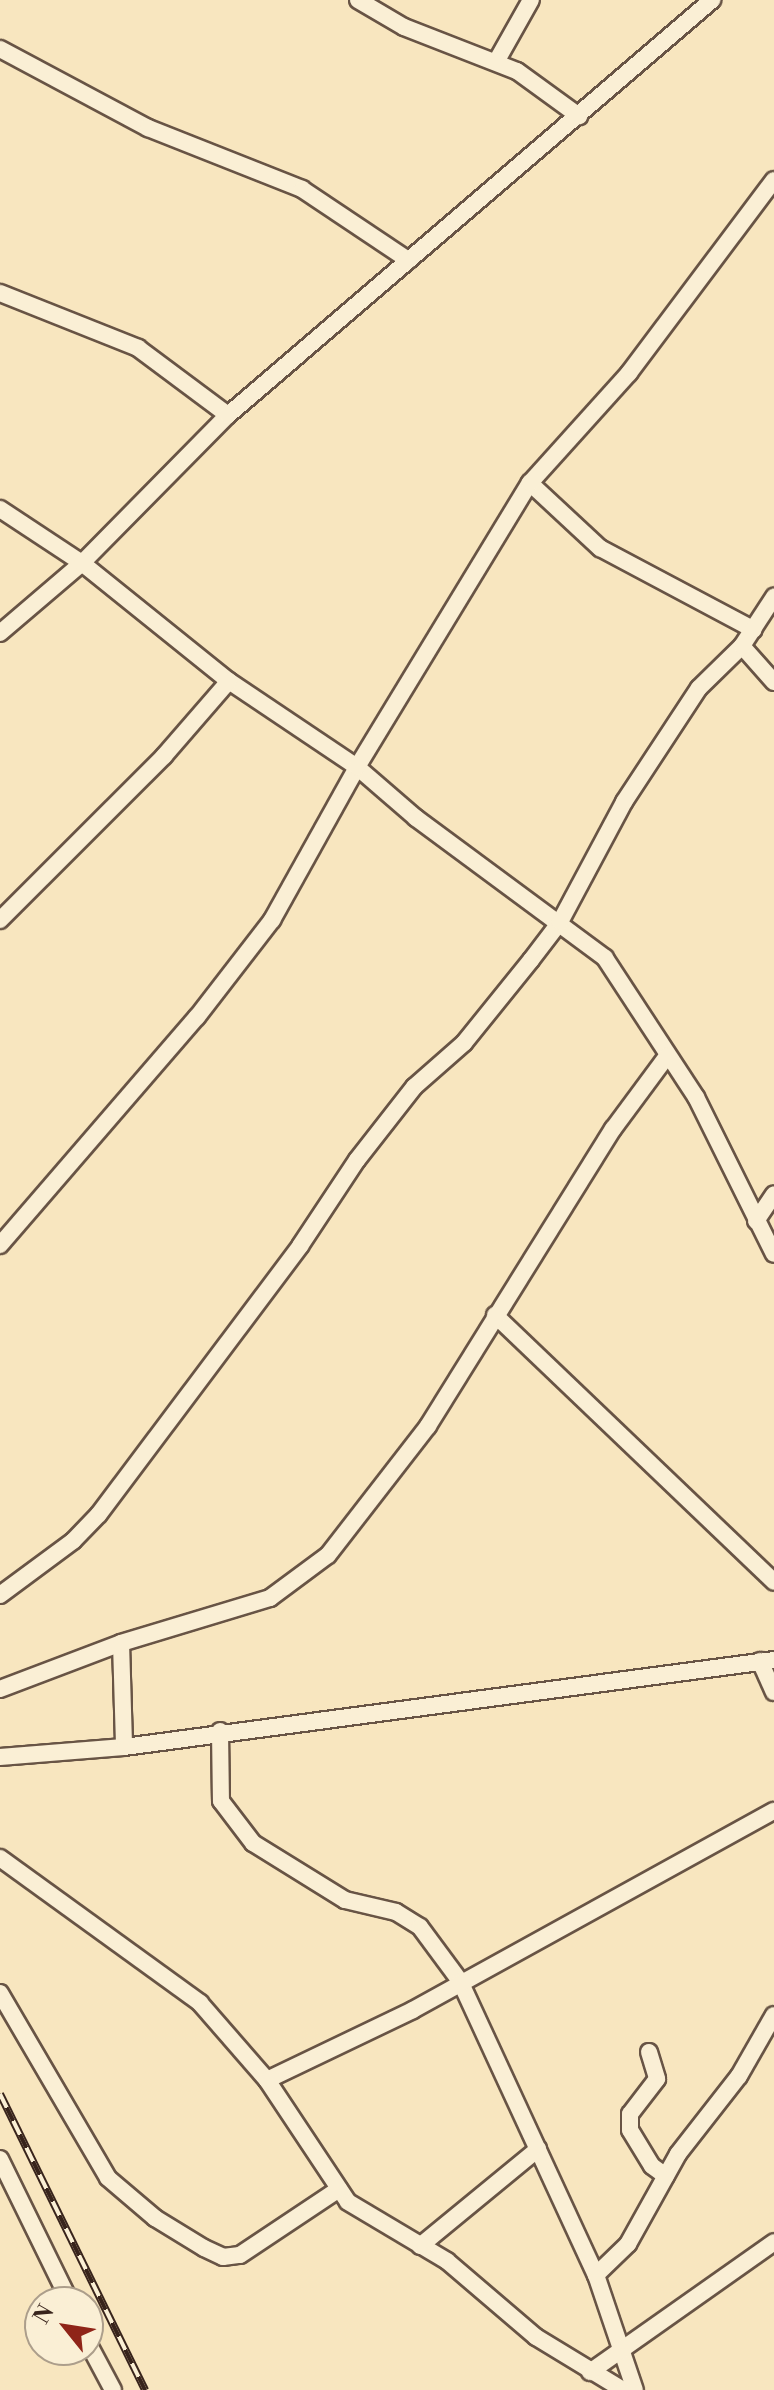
<!DOCTYPE html>
<html>
<head>
<meta charset="utf-8">
<style>
	body { margin:0 }
	#map { position:relative; width:774px; height:2390px; overflow:hidden; background:#f8e6bf; font-family:"Libre Bodoni",serif }
	div>[style] { position:absolute }
	.roads { filter:drop-shadow(2px 0 #685445) drop-shadow(-2px 0 #685445) drop-shadow(0 2px #685445) drop-shadow(0 -2px #685445) }
	.street>* { height:16px; margin:-8px; padding:0 8px; transform-origin:8px; border-radius:8px; background:#faefd5 }
	.rail>* { height:8px; margin-top:-4px; transform-origin:0; background:repeating-linear-gradient(90deg,#faefd5 0 15px,#38241c 0 30px); box-sizing:border-box; border-block:2px solid #38241c }
	span { translate:-50% -50%; white-space:nowrap; text-align:center; line-height:1.15; -webkit-text-stroke:6px #faefd5; paint-order:stroke }
	.north { position:absolute; left:24px; top:2286px; width:80px; height:80px; box-sizing:border-box; background:#faefd5; border:2px solid #ac9e8b; border-radius:50%; rotate:300deg; font-size:22px; font-weight:700; line-height:32px; text-align:center; color:#38241c }
	.north::after { content:''; display:block; margin:auto; width:28px; height:36px; background:#8f2418; clip-path:polygon(50% 0,100% 100%,50% 72%,0 100%) }
</style>
</head>
<body>
<div id="map">
	<div class="roads">
		<div class="street">
			<i style="left:358px;top:0;width:53px;rotate:30.4deg"></i>
			<i style="left:404px;top:27px;width:121px;rotate:21.3deg"></i>
			<i style="left:517px;top:71px;width:77px;rotate:36deg"></i>
			<i style="left:0;top:49px;width:168px;rotate:28.1deg"></i>
			<i style="left:148px;top:128px;width:166px;rotate:21.6deg"></i>
			<i style="left:302px;top:189px;width:128px;rotate:33.8deg"></i>
			<i style="left:496px;top:62px;width:71px;rotate:-60.6deg"></i>
			<i style="left:0;top:293px;width:149px;rotate:21.7deg"></i>
			<i style="left:138px;top:348px;width:112px;rotate:36.7deg"></i>
			<i style="left:530px;top:483px;width:96px;rotate:42.9deg"></i>
			<i style="left:600px;top:548px;width:174px;rotate:28deg"></i>
			<i style="left:0;top:509px;width:98px;rotate:33.4deg"></i>
			<i style="left:82px;top:563px;width:189px;rotate:38.8deg"></i>
			<i style="left:229px;top:681px;width:154px;rotate:33.9deg"></i>
			<i style="left:357px;top:767px;width:78px;rotate:40.8deg"></i>
			<i style="left:416px;top:818px;width:235px;rotate:36.5deg"></i>
			<i style="left:605px;top:958px;width:166px;rotate:56.8deg"></i>
			<i style="left:696px;top:1097px;width:175px;rotate:63.6deg"></i>
			<i style="left:0;top:633px;width:108px;rotate:-40.5deg"></i>
			<i style="left:82px;top:563px;width:208px;rotate:-45.4deg"></i>
			<i style="left:228px;top:415px;width:638px;rotate:-40.61deg"></i>
			<i style="left:742px;top:646px;width:48px;rotate:48.4deg"></i>
			<i style="left:0;top:920px;width:232px;rotate:-45deg"></i>
			<i style="left:164px;top:756px;width:99px;rotate:-49.1deg"></i>
			<i style="left:756px;top:1221px;width:32px;rotate:-56deg"></i>
			<i style="left:0;top:1245px;width:301px;rotate:-49.2deg"></i>
			<i style="left:197px;top:1017px;width:123px;rotate:-52.3deg"></i>
			<i style="left:272px;top:920px;width:175px;rotate:-60.9deg"></i>
			<i style="left:357px;top:767px;width:333px;rotate:-58.7deg"></i>
			<i style="left:530px;top:483px;width:148px;rotate:-48deg"></i>
			<i style="left:629px;top:373px;width:241px;rotate:-53.1deg"></i>
			<i style="left:495px;top:1315px;width:386px;rotate:43.7deg"></i>
			<i style="left:0;top:1595px;width:91px;rotate:-36.5deg"></i>
			<i style="left:73px;top:1541px;width:37px;rotate:-46deg"></i>
			<i style="left:99px;top:1514px;width:335px;rotate:-53.1deg"></i>
			<i style="left:300px;top:1246px;width:103px;rotate:-56.5deg"></i>
			<i style="left:357px;top:1160px;width:93px;rotate:-52deg"></i>
			<i style="left:414px;top:1087px;width:67px;rotate:-41.3deg"></i>
			<i style="left:464px;top:1043px;width:107px;rotate:-51.1deg"></i>
			<i style="left:531px;top:960px;width:48px;rotate:-52.7deg"></i>
			<i style="left:560px;top:922px;width:136px;rotate:-61.9deg"></i>
			<i style="left:624px;top:802px;width:136px;rotate:-56.7deg"></i>
			<i style="left:699px;top:688px;width:60px;rotate:-44.3deg"></i>
			<i style="left:742px;top:646px;width:59px;rotate:-56.9deg"></i>
			<i style="left:121px;top:1643px;width:104px;rotate:88.3deg"></i>
			<i style="left:760px;top:1661px;width:34px;rotate:66deg"></i>
			<i style="left:0;top:1689px;width:129px;rotate:-20.8deg"></i>
			<i style="left:121px;top:1643px;width:156px;rotate:-16.8deg"></i>
			<i style="left:270px;top:1598px;width:72px;rotate:-36.6deg"></i>
			<i style="left:328px;top:1555px;width:163px;rotate:-52.2deg"></i>
			<i style="left:428px;top:1426px;width:350px;rotate:-58.1deg"></i>
			<i style="left:613px;top:1129px;width:91px;rotate:-53.5deg"></i>
			<i style="left:220px;top:1731px;width:70px;rotate:89.2deg"></i>
			<i style="left:221px;top:1801px;width:53px;rotate:52.7deg"></i>
			<i style="left:253px;top:1843px;width:108px;rotate:31.8deg"></i>
			<i style="left:345px;top:1900px;width:52px;rotate:13.2deg"></i>
			<i style="left:396px;top:1912px;width:28px;rotate:32deg"></i>
			<i style="left:420px;top:1927px;width:67px;rotate:53.5deg"></i>
			<i style="left:460px;top:1981px;width:324px;rotate:65.2deg"></i>
			<i style="left:596px;top:2275px;width:121px;rotate:71.3deg"></i>
			<i style="left:0;top:1757px;width:124px;rotate:-4.6deg"></i>
			<i style="left:124px;top:1747px;width:656px;rotate:-7.62deg"></i>
			<i style="left:0;top:1858px;width:247px;rotate:35.9deg"></i>
			<i style="left:200px;top:2003px;width:102px;rotate:49deg"></i>
			<i style="left:267px;top:2080px;width:146px;rotate:56.4deg"></i>
			<i style="left:348px;top:2202px;width:115px;rotate:30.8deg"></i>
			<i style="left:447px;top:2261px;width:117px;rotate:40.5deg"></i>
			<i style="left:536px;top:2337px;width:102px;rotate:31.3deg"></i>
			<i style="left:0;top:1993px;width:214px;rotate:59.7deg"></i>
			<i style="left:108px;top:2178px;width:62px;rotate:40.4deg"></i>
			<i style="left:155px;top:2218px;width:57px;rotate:31.5deg"></i>
			<i style="left:204px;top:2248px;width:21px;rotate:25deg"></i>
			<i style="left:223px;top:2257px;width:17px;rotate:-7deg"></i>
			<i style="left:240px;top:2255px;width:119px;rotate:-33.7deg"></i>
			<i style="left:649px;top:2052px;width:28px;rotate:73deg"></i>
			<i style="left:657px;top:2079px;width:44px;rotate:127.6deg"></i>
			<i style="left:630px;top:2114px;width:16px;rotate:90deg"></i>
			<i style="left:630px;top:2130px;width:42px;rotate:58.6deg"></i>
			<i style="left:652px;top:2166px;width:17px;rotate:36deg"></i>
			<i style="left:267px;top:2080px;width:162px;rotate:-25.6deg"></i>
			<i style="left:413px;top:2010px;width:412px;rotate:-28.9deg"></i>
			<i style="left:0;top:2159px;width:159px;rotate:63.9deg"></i>
			<i style="left:420px;top:2246px;width:153px;rotate:-39.4deg"></i>
			<i style="left:596px;top:2275px;width:45px;rotate:-44.1deg"></i>
			<i style="left:628px;top:2244px;width:103px;rotate:-60.9deg"></i>
			<i style="left:678px;top:2154px;width:99px;rotate:-52deg"></i>
			<i style="left:739px;top:2076px;width:70px;rotate:-60.2deg"></i>
			<i style="left:88px;top:2343px;width:53px;rotate:62deg"></i>
			<i style="left:590px;top:2372px;width:225px;rotate:-35.2deg"></i>
		</div>
	</div>
	<div class="rail">
		<i style="left:0;top:2094px;width:330px;rotate:63.9deg"></i>
	</div>
	<div class="north">N</div>
</div>
</body>
</html>
